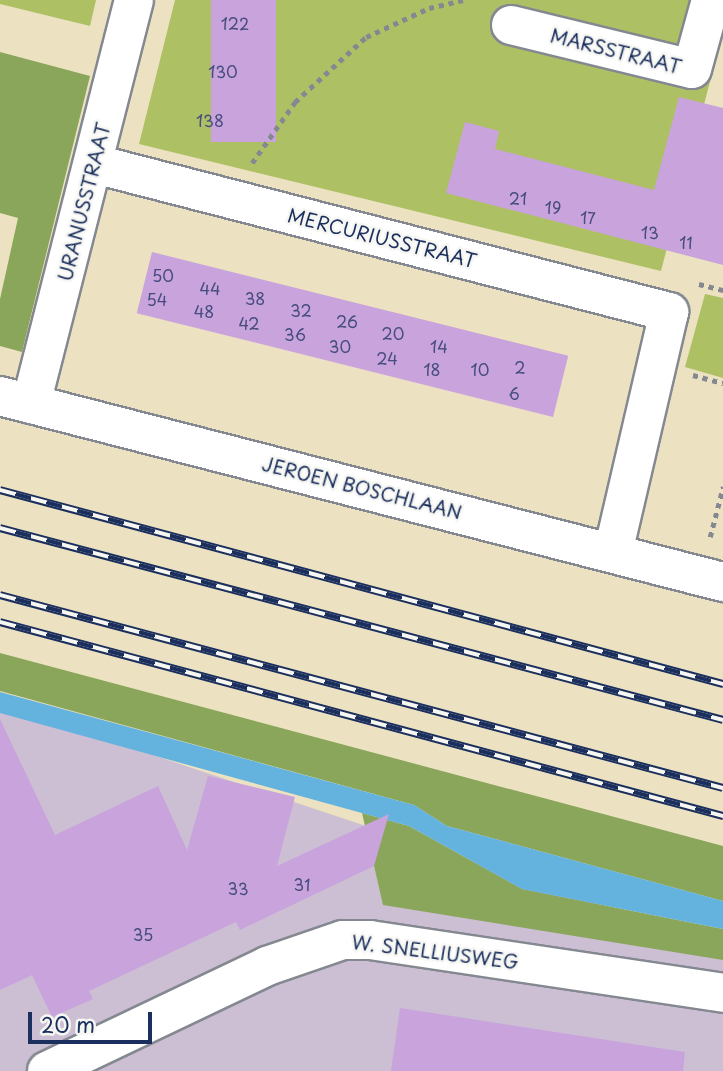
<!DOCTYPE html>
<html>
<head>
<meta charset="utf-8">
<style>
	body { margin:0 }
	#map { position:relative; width:723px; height:1071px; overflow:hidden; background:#ece2c2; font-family:"Playpen Sans",sans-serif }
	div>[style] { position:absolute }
	.industrial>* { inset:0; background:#ccbfd4 }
	.green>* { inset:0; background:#aec064 }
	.forest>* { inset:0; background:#8aa65a }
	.water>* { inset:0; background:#63b3de }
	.building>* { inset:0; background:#c8a3dc; transform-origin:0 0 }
	.path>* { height:4.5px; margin-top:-2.25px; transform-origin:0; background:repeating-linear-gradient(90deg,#848890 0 5px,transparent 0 10px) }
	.roads { filter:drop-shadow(2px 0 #848890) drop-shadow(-2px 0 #848890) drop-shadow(0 2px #848890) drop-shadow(0 -2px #848890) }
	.minor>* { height:38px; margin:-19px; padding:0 19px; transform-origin:19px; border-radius:19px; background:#fff }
	.rail>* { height:8px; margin-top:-4px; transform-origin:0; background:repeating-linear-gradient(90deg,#f6f6f2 0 16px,#1b2f5e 0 32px); box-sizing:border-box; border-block:2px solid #1b2f5e }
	span { translate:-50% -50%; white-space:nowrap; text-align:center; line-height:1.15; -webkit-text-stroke:5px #f6f6f2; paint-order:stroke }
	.number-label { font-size:16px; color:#464c7e }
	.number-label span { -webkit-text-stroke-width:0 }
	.street-label { font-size:19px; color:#1b2f5e }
	.scale { position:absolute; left:28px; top:1012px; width:124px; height:32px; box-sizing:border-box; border:4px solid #1b2f5e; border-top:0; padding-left:9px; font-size:21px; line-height:24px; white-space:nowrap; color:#1b2f5e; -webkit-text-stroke:5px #f6f6f2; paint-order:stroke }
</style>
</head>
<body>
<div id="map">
	<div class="industrial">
		<i style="clip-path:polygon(0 704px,723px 945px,723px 1071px,0 1071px)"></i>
	</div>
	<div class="green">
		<i style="clip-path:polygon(0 0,96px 0,90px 26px,0 4px)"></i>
		<i style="clip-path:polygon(175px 0,723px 0,723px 31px,661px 271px,139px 144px)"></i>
		<i style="clip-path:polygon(705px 294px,723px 298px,723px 378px,685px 367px)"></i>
	</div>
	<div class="forest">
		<i style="clip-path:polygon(0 52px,90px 76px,22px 352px,0 346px,0 299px,18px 218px,0 213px)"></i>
		<i style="clip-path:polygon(0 653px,723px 846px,723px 901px,447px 826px,414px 805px,0 691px)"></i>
		<i style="clip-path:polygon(362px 813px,409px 826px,522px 889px,723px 929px,723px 960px,383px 905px)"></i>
	</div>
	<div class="water">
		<i style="clip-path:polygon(0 692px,414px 805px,447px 826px,723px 901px,723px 929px,522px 889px,409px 826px,0 713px)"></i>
	</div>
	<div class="building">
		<i style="left:211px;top:0;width:65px;height:142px"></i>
		<i style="clip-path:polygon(679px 97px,723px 108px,723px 265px,446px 193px,465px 122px,499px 131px,495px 149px,654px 190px)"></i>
		<i style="left:152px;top:252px;width:429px;height:63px;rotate:14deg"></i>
		<i style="clip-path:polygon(0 719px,55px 835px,158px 786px,187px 850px,208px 776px,295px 797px,277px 866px,389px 814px,374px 866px,240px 930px,236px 922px,89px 991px,93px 999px,52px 1017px,32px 975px,0 990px)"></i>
		<i style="clip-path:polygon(400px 1008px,685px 1052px,683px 1071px,391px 1071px)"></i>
	</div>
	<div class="path">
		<i style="left:252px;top:163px;width:75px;rotate:-54.8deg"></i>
		<i style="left:295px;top:102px;width:96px;rotate:-42.5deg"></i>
		<i style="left:366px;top:37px;width:69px;rotate:-24.7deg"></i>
		<i style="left:429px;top:8px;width:35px;rotate:-13deg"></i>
		<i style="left:699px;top:284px;width:25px;rotate:14deg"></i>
		<i style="left:693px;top:375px;width:31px;rotate:15deg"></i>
		<i style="left:710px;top:537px;width:52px;rotate:-75.4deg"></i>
	</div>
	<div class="roads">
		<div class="minor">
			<i style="left:511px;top:25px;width:186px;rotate:13.7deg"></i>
			<i style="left:692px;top:69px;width:72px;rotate:-74.6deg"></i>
			<i style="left:95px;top:164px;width:593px;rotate:14.46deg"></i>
			<i style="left:669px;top:312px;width:246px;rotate:103.1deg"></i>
			<i style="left:0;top:396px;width:747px;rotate:14.43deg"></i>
			<i style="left:31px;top:404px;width:417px;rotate:-75.7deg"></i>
			<i style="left:47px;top:1071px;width:244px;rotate:-25.5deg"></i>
			<i style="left:267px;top:966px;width:80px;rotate:-18.9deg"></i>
			<i style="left:343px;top:940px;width:27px"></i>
			<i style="left:370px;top:940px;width:357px;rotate:8.5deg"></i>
		</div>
	</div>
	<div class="rail">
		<i style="left:0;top:490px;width:749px;rotate:15.02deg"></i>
		<i style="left:0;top:528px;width:748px;rotate:14.87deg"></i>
		<i style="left:0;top:595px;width:748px;rotate:14.95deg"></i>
		<i style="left:0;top:622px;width:749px;rotate:15.02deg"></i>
	</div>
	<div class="number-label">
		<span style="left:235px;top:23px">122</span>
		<span style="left:223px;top:71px">130</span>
		<span style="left:210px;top:120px">138</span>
		<span style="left:518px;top:198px">21</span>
		<span style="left:553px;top:207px">19</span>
		<span style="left:588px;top:217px">17</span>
		<span style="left:650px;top:232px">13</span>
		<span style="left:686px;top:242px">11</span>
		<span style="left:163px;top:275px">50</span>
		<span style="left:210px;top:288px">44</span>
		<span style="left:255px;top:298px">38</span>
		<span style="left:157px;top:299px">54</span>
		<span style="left:301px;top:310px">32</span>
		<span style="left:204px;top:311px">48</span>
		<span style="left:347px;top:321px">26</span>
		<span style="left:249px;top:323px">42</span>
		<span style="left:393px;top:333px">20</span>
		<span style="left:295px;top:334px">36</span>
		<span style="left:340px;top:346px">30</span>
		<span style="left:439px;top:346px">14</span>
		<span style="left:387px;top:358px">24</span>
		<span style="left:520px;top:367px">2</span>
		<span style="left:432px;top:369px">18</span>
		<span style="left:480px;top:369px">10</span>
		<span style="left:514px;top:393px">6</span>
		<span style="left:302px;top:884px">31</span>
		<span style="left:238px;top:888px">33</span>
		<span style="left:143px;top:934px">35</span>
	</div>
	<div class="street-label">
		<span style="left:616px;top:51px;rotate:14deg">MARSSTRAAT</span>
		<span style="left:84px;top:202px;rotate:-76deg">URANUSSTRAAT</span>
		<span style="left:382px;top:238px;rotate:14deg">MERCURIUSSTRAAT</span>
		<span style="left:362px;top:488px;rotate:14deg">JEROEN BOSCHLAAN</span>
		<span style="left:435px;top:952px;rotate:7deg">W. SNELLIUSWEG</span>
	</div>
	<div class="scale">20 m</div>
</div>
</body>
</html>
